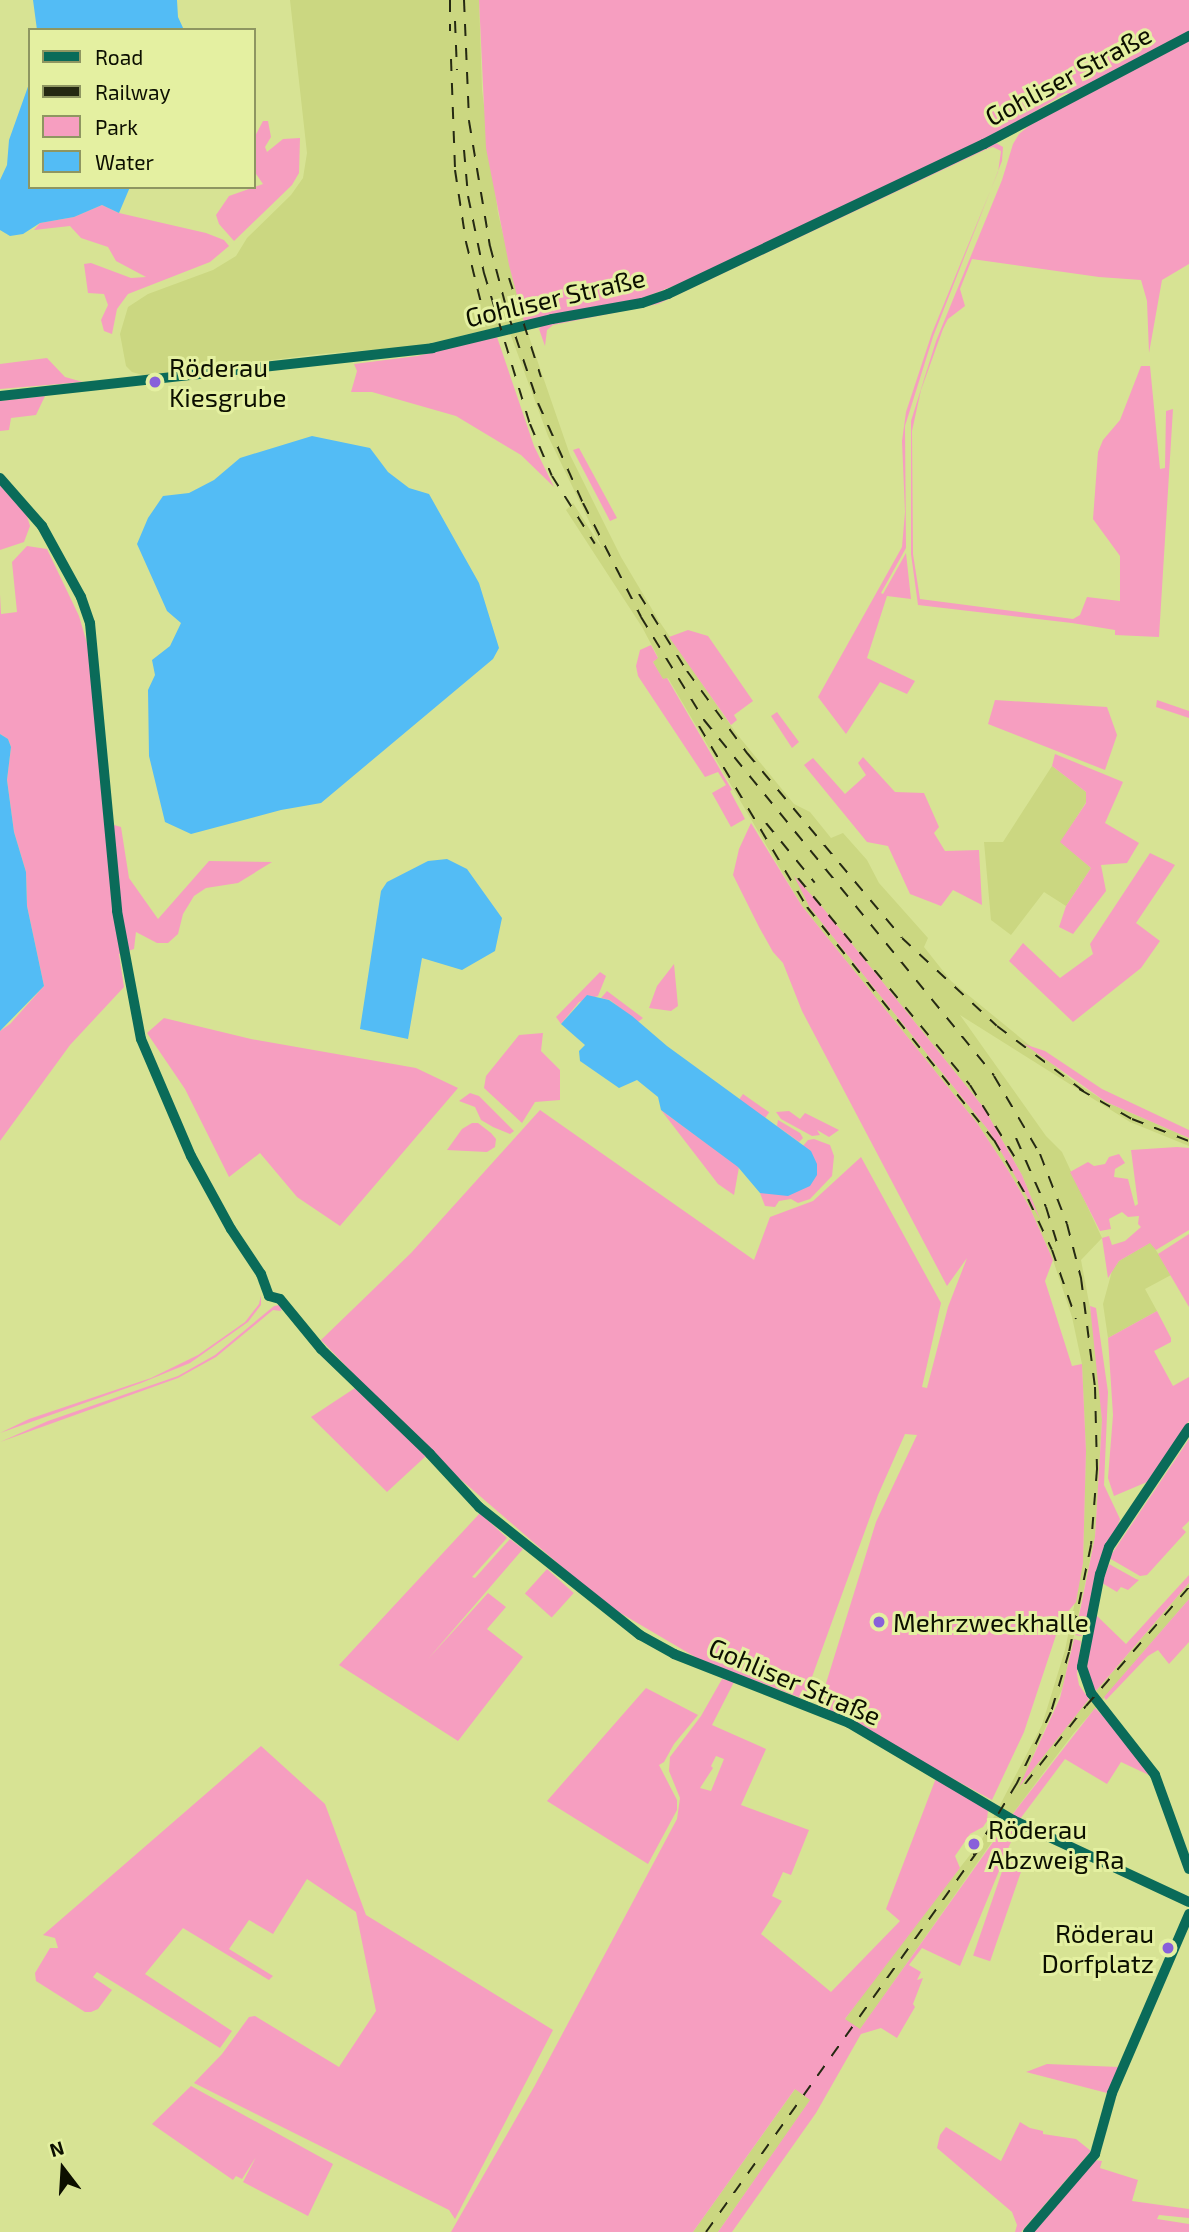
<!DOCTYPE html>
<html>
<head>
<meta charset="utf-8">
<style>
	body { margin:0 }
	#map { position:relative; width:1189px; height:2232px; overflow:hidden; background:#d7e394; font-family:"Exo 2",sans-serif }
	div>[style] { position:absolute }
	.built>* { inset:0; background:#cbd781 }
	.green>* { inset:0; background:#f69ec0; transform-origin:0 0 }
	.water>* { inset:0; background:#53bcf5 }
	.secondary>* { height:10px; margin:-5px; padding:0 5px; transform-origin:5px; border-radius:5px; background:#0a6b59 }
	.rail>* { height:2px; margin-top:-1px; transform-origin:0; background:repeating-linear-gradient(90deg,#252912 0 12px,transparent 0 24px) }
	.dots>* { width:19px; height:19px; translate:-50% -50%; box-sizing:border-box; border:4px solid #e4f0a1; border-radius:50% }
	span { translate:-50% -50%; white-space:nowrap; text-align:center; line-height:1.15; -webkit-text-stroke:6px #e4f0a1; paint-order:stroke }
	.street-label { font-size:26px; color:#0c0f00 }
	.poi-label { font-size:26px; color:#0c0f00 }
	.left { translate:0 -50%; text-align:left }
	.right { translate:-100% -50%; text-align:right }
	.legend { position:absolute; left:28px; top:28px; width:228px; height:161px; box-sizing:border-box; background:#e4f0a1; border:2px solid #8e9661; margin:0; padding:9px 12px; list-style:none; font-size:21px; color:#0c0f00 }
	.legend li { display:flex; align-items:center; gap:14px; height:35px }
	.legend b { width:35px; border:2px solid #8e9661 }
	.north { position:absolute; left:28px; top:2134px; width:70px; height:70px; -webkit-text-stroke:5px #e4f0a1; paint-order:stroke; rotate:343deg; font-size:19px; font-weight:700; line-height:28px; text-align:center; color:#0c0f00 }
	.north::after { content:''; display:block; margin:auto; width:24px; height:32px; background:#0c0f00; clip-path:polygon(50% 0,100% 100%,50% 72%,0 100%) }
</style>
</head>
<body>
<div id="map">
	<div class="built">
		<i style="clip-path:polygon(evenodd,290px 0,479px 0,482px 90px,498px 213px,524px 322px,570px 455px,621px 557px,659px 621px,736px 733px,794px 804px,810px 812px,831px 838px,843px 833px,867px 860px,879px 883px,928px 938px,924px 947px,951px 981px,1072px 1080px,1106px 1102px,1189px 1138px,1189px 1146px,1130px 1122px,960px 1015px,1046px 1136px,1062px 1152px,1102px 1238px,1081px 1260px,1097px 1345px,1102px 1420px,1095px 1537px,1063px 1687px,1021px 1784px,1068px 1724px,1189px 1583px,1189px 1599px,1073px 1734px,1001px 1829px,718px 2232px,693px 2232px,891px 1955px,981px 1841px,1042px 1725px,1065px 1650px,1083px 1563px,1086px 1451px,1082px 1364px,1072px 1317px,1053px 1260px,1030px 1208px,1008px 1170px,977px 1123px,802px 906px,668px 678px,663px 680px,653px 662px,658px 657px,642px 627px,566px 510px,573px 503px,603px 550px,548px 436px,507px 325px,419px 346px,320px 354px,146px 376px,132px 372px,126px 366px,120px 334px,128px 307px,148px 294px,213px 270px,236px 256px,247px 238px,291px 195px,303px 178px,307px 153px,290px 0,796px 879px,823px 908px,984px 1108px,1022px 1175px,1035px 1207px,989px 1131px,829px 932px,796px 879px)"></i>
		<i style="clip-path:polygon(1052px 766px,1086px 792px,1086px 802px,1061px 842px,1091px 868px,1066px 906px,1044px 892px,1011px 935px,991px 920px,984px 842px,1003px 842px)"></i>
		<i style="clip-path:polygon(1151px 1242px,1171px 1275px,1145px 1289px,1157px 1311px,1108px 1338px,1103px 1304px,1112px 1271px,1119px 1261px)"></i>
	</div>
	<div class="green">
		<i style="clip-path:polygon(479px 0,1189px 0,1189px 33px,1071px 94px,1066px 93px,1004px 130px,697px 277px,640px 299px,524px 322px,509px 265px,486px 148px)"></i>
		<i style="clip-path:polygon(1189px 40px,1189px 264px,1162px 280px,1149px 353px,1147px 301px,1141px 280px,1099px 277px,972px 259px,960px 289px,965px 306px,948px 319px,943px 329px,921px 390px,912px 431px,913px 554px,920px 599px,1073px 619px,1080px 615px,1087px 597px,1120px 601px,1120px 556px,1093px 519px,1098px 452px,1103px 440px,1120px 420px,1141px 366px,1150px 366px,1160px 469px,1165px 468px,1166px 411px,1173px 409px,1159px 637px,1115px 635px,1115px 630px,1072px 623px,918px 605px,911px 554px,911px 421px,936px 341px,1002px 180px,1013px 144px,1019px 134px,1030px 125px)"></i>
		<i style="clip-path:polygon(263px 121px,268px 121px,271px 137px,265px 147px,267px 152px,283px 139px,300px 138px,299px 173px,292px 185px,234px 241px,219px 224px,216px 215px,229px 196px,263px 184px,254px 171px,254px 138px)"></i>
		<i style="clip-path:polygon(996px 143px,1003px 147px,1002px 161px,933px 337px,905px 426px,906px 548px,881px 593px,883px 594px,906px 553px,911px 599px,887px 596px,867px 658px,915px 681px,907px 694px,880px 682px,846px 734px,818px 697px,902px 547px,905px 512px,902px 441px,906px 412px,932px 333px,998px 172px,1001px 151px,993px 147px,987px 149px,658px 304px,553px 325px,547px 330px,545px 346px,539px 329px,542px 325px,630px 309px)"></i>
		<i style="clip-path:polygon(102px 205px,119px 213px,206px 233px,224px 240px,229px 246px,210px 262px,128px 294px,117px 309px,112px 334px,104px 331px,101px 320px,108px 305px,104px 294px,88px 293px,84px 264px,91px 263px,131px 278px,146px 277px,116px 261px,108px 247px,81px 238px,70px 226px,34px 230px,40px 223px,74px 217px)"></i>
		<i style="clip-path:polygon(497px 337px,534px 446px,554px 487px,521px 455px,456px 416px,372px 392px,351px 392px,357px 371px,354px 364px,417px 356px)"></i>
		<i style="clip-path:polygon(47px 358px,65px 377px,83px 382px,0 389px,0 364px)"></i>
		<i style="clip-path:polygon(45px 396px,36px 415px,11px 418px,9px 430px,0 431px,0 401px)"></i>
		<i style="clip-path:polygon(579px 448px,617px 518px,610px 521px,573px 450px)"></i>
		<i style="clip-path:polygon(0 485px,27px 516px,30px 526px,24px 542px,0 550px)"></i>
		<i style="clip-path:polygon(27px 546px,47px 549px,79px 616px,89px 650px,104px 822px,121px 827px,129px 878px,158px 919px,209px 861px,272px 862px,238px 883px,206px 888px,194px 896px,183px 914px,178px 934px,168px 943px,157px 943px,136px 932px,134px 949px,119px 954px,124px 987px,70px 1045px,0 1141px,0 1031px,10px 1024px,44px 986px,27px 906px,26px 872px,14px 832px,7px 780px,11px 747px,8px 739px,0 734px,0 594px,1px 614px,17px 612px,12px 562px)"></i>
		<i style="clip-path:polygon(688px 630px,708px 636px,753px 701px,734px 715px,737px 720px,731px 725px,669px 637px)"></i>
		<i style="clip-path:polygon(651px 645px,658px 658px,653px 662px,663px 679px,667px 678px,732px 790px,730px 791px,745px 819px,731px 827px,712px 793px,726px 785px,718px 772px,705px 777px,638px 676px,636px 666px,640px 650px)"></i>
		<i style="clip-path:polygon(995px 700px,1107px 707px,1117px 735px,1105px 770px,988px 724px)"></i>
		<i style="clip-path:polygon(1157px 700px,1189px 711px,1189px 718px,1156px 707px)"></i>
		<i style="clip-path:polygon(777px 712px,799px 742px,792px 748px,771px 716px)"></i>
		<i style="clip-path:polygon(1055px 754px,1123px 782px,1105px 823px,1139px 843px,1127px 863px,1101px 865px,1106px 891px,1073px 934px,1059px 927px,1066px 906px,1091px 868px,1060px 842px,1086px 803px,1086px 792px,1052px 766px)"></i>
		<i style="clip-path:polygon(863px 757px,895px 792px,924px 793px,939px 827px,934px 833px,945px 851px,979px 850px,982px 905px,953px 890px,941px 906px,910px 894px,888px 846px,867px 842px,804px 765px,813px 758px,845px 794px,866px 775px,858px 763px)"></i>
		<i style="clip-path:polygon(751px 823px,802px 906px,977px 1123px,1008px 1170px,1030px 1208px,1053px 1260px,1045px 1281px,1072px 1366px,1082px 1364px,1086px 1451px,1083px 1563px,1076px 1602px,1061px 1620px,1024px 1732px,992px 1800px,819px 1706px,876px 1522px,917px 1435px,905px 1434px,878px 1495px,804px 1699px,702px 1661px,605px 1604px,430px 1453px,321px 1340px,411px 1253px,540px 1110px,754px 1260px,770px 1217px,813px 1201px,861px 1157px,941px 1303px,922px 1387px,927px 1388px,948px 1307px,967px 1258px,947px 1286px,802px 1011px,783px 963px,773px 952px,759px 927px,733px 875px,739px 849px)"></i>
		<i style="clip-path:polygon(1150px 853px,1175px 865px,1136px 923px,1160px 941px,1141px 968px,1073px 1022px,1009px 961px,1023px 943px,1060px 978px,1093px 954px,1090px 944px)"></i>
		<i style="clip-path:polygon(794px 876px,823px 908px,984px 1108px,1022px 1175px,1040px 1219px,989px 1131px,829px 932px,809px 906px)"></i>
		<i style="clip-path:polygon(674px 964px,678px 1006px,671px 1011px,649px 1008px,657px 986px)"></i>
		<i style="clip-path:polygon(600px 972px,606px 976px,598px 996px,579px 1002px,561px 1024px,556px 1017px)"></i>
		<i style="clip-path:polygon(607px 991px,643px 1018px,638px 1022px,610px 1000px,601px 998px)"></i>
		<i style="clip-path:polygon(164px 1018px,251px 1039px,416px 1068px,458px 1088px,340px 1226px,297px 1197px,260px 1153px,229px 1177px,185px 1089px,147px 1033px)"></i>
		<i style="clip-path:polygon(543px 1033px,541px 1051px,560px 1070px,560px 1100px,535px 1102px,522px 1123px,484px 1088px,486px 1076px,519px 1035px)"></i>
		<i style="clip-path:polygon(1024px 1044px,1045px 1051px,1102px 1089px,1189px 1130px,1189px 1138px,1106px 1102px)"></i>
		<i style="clip-path:polygon(470px 1093px,479px 1096px,514px 1131px,510px 1134px,493px 1127px,481px 1120px,475px 1107px,459px 1101px)"></i>
		<i style="left:743px;top:1094px;width:32px;height:7px;rotate:35deg"></i>
		<i style="clip-path:polygon(661px 1110px,739px 1167px,734px 1195px,718px 1184px)"></i>
		<i style="clip-path:polygon(789px 1111px,800px 1119px,805px 1113px,839px 1130px,829px 1137px,817px 1130px,820px 1135px,812px 1136px,781px 1119px,776px 1112px)"></i>
		<i style="clip-path:polygon(778px 1120px,800px 1133px,803px 1138px,799px 1142px,777px 1126px)"></i>
		<i style="clip-path:polygon(472px 1123px,478px 1123px,491px 1133px,496px 1139px,495px 1147px,487px 1152px,447px 1150px,462px 1129px)"></i>
		<i style="clip-path:polygon(814px 1139px,830px 1145px,834px 1156px,832px 1176px,810px 1199px,798px 1203px,791px 1199px,779px 1201px,775px 1207px,765px 1206px,760px 1193px,773px 1193px,811px 1151px,803px 1146px,808px 1140px)"></i>
		<i style="clip-path:polygon(1177px 1147px,1189px 1148px,1189px 1230px,1156px 1250px,1150px 1243px,1119px 1261px,1108px 1278px,1102px 1238px,1109px 1236px,1112px 1245px,1125px 1241px,1141px 1227px,1138px 1224px,1139px 1216px,1128px 1217px,1122px 1212px,1109px 1219px,1111px 1229px,1100px 1231px,1070px 1172px,1088px 1162px,1094px 1166px,1105px 1164px,1109px 1157px,1119px 1154px,1125px 1163px,1115px 1169px,1114px 1177px,1128px 1179px,1135px 1206px,1138px 1204px,1131px 1150px)"></i>
		<i style="clip-path:polygon(1189px 1234px,1189px 1307px,1158px 1254px)"></i>
		<i style="clip-path:polygon(261px 1295px,261px 1305px,248px 1322px,190px 1363px,141px 1383px,0 1433px,29px 1419px,151px 1378px,198px 1355px,245px 1322px,259px 1304px)"></i>
		<i style="clip-path:polygon(280px 1305px,282px 1307px,281px 1311px,273px 1310px,216px 1357px,178px 1378px,0 1442px,48px 1421px,178px 1376px,215px 1355px,274px 1306px)"></i>
		<i style="clip-path:polygon(1090px 1306px,1096px 1308px,1108px 1392px,1104px 1485px,1120px 1519px,1083px 1635px,1080px 1636px,1075px 1635px,1095px 1537px,1102px 1420px)"></i>
		<i style="clip-path:polygon(1157px 1311px,1171px 1338px,1171px 1342px,1154px 1351px,1173px 1386px,1189px 1377px,1189px 1421px,1147px 1482px,1114px 1496px,1108px 1478px,1113px 1415px,1108px 1338px)"></i>
		<i style="clip-path:polygon(355px 1388px,426px 1456px,387px 1492px,311px 1417px)"></i>
		<i style="clip-path:polygon(1189px 1439px,1189px 1521px,1182px 1528px,1186px 1532px,1147px 1575px,1140px 1576px,1109px 1558px)"></i>
		<i style="clip-path:polygon(480px 1513px,507px 1538px,472px 1577px,475px 1578px,510px 1539px,523px 1549px,428px 1659px,488px 1593px,506px 1607px,487px 1629px,523px 1657px,458px 1741px,339px 1665px)"></i>
		<i style="clip-path:polygon(1109px 1564px,1136px 1579px,1139px 1580px,1128px 1590px,1121px 1587px,1117px 1592px,1102px 1583px)"></i>
		<i style="left:547px;top:1569px;width:36px;height:33px;rotate:42deg"></i>
		<i style="clip-path:polygon(1189px 1575px,1189px 1583px,1096px 1691px,1090px 1684px,1087px 1666px,1096px 1615px,1126px 1644px)"></i>
		<i style="clip-path:polygon(1189px 1599px,1189px 1642px,1169px 1664px,1158px 1650px,1148px 1656px,1106px 1700px,1104px 1697px)"></i>
		<i style="clip-path:polygon(1074px 1639px,1081px 1641px,1077px 1674px,1079px 1685px,1089px 1699px,1019px 1787px,1060px 1698px)"></i>
		<i style="clip-path:polygon(evenodd,722px 1679px,734px 1682px,712px 1725px,766px 1749px,741px 1805px,809px 1830px,791px 1875px,783px 1872px,772px 1896px,782px 1901px,761px 1934px,831px 1992px,900px 1921px,886px 1909px,936px 1778px,988px 1810px,987px 1821px,983px 1827px,970px 1834px,955px 1856px,960px 1868px,845px 2019px,860px 2029px,1008px 1821px,1007px 1827px,1015px 1832px,960px 1966px,922px 1948px,909px 1965px,921px 1972px,917px 1980px,923px 1978px,913px 2004px,915px 2007px,897px 2038px,881px 2028px,861px 2034px,816px 2113px,732px 2232px,718px 2232px,810px 2100px,795px 2089px,693px 2232px,451px 2232px,534px 2087px,677px 1819px,680px 1798px,669px 1771px,670px 1757px,701px 1716px,722px 1679px,716px 1756px,724px 1759px,711px 1791px,700px 1788px,713px 1768px,711px 1766px,716px 1756px)"></i>
		<i style="clip-path:polygon(646px 1688px,698px 1715px,674px 1744px,664px 1762px,659px 1765px,677px 1800px,677px 1810px,648px 1864px,547px 1801px)"></i>
		<i style="clip-path:polygon(1095px 1708px,1111px 1724px,1151px 1776px,1121px 1762px,1107px 1784px,1065px 1759px,1020px 1819px,1012px 1815px)"></i>
		<i style="clip-path:polygon(261px 1746px,325px 1804px,366px 1915px,553px 2030px,455px 2219px,449px 2210px,194px 2083px,222px 2054px,249px 2017px,255px 2016px,339px 2067px,376px 2011px,356px 1912px,307px 1879px,273px 1934px,249px 1920px,229px 1949px,273px 1976px,269px 1980px,183px 1928px,145px 1974px,232px 2031px,220px 2048px,97px 1972px,93px 1977px,112px 1990px,98px 2009px,91px 2012px,85px 2012px,36px 1981px,35px 1973px,50px 1948px,58px 1948px,55px 1938px,43px 1935px)"></i>
		<i style="left:1006px;top:1860px;width:18px;height:101px;rotate:19deg"></i>
		<i style="clip-path:polygon(1047px 2064px,1119px 2067px,1107px 2093px,1026px 2072px)"></i>
		<i style="clip-path:polygon(191px 2086px,333px 2164px,308px 2216px,243px 2182px,256px 2157px,242px 2179px,236px 2176px,233px 2180px,152px 2124px)"></i>
		<i style="clip-path:polygon(1020px 2122px,1030px 2128px,1043px 2131px,1043px 2134px,1076px 2139px,1091px 2151px,1021px 2232px,1015px 2232px,1017px 2225px,1012px 2212px,937px 2148px,940px 2135px,946px 2127px,1001px 2161px)"></i>
		<i style="clip-path:polygon(1095px 2160px,1102px 2161px,1100px 2168px,1138px 2180px,1132px 2201px,1189px 2209px,1189px 2218px,1159px 2215px,1157px 2219px,1189px 2224px,1189px 2232px,1034px 2232px)"></i>
	</div>
	<div class="water">
		<i style="clip-path:polygon(33px 0,177px 0,178px 17px,184px 30px,37px 30px)"></i>
		<i style="clip-path:polygon(30px 81px,30px 187px,130px 187px,119px 213px,102px 205px,74px 217px,40px 223px,23px 234px,10px 236px,0 230px,0 180px,7px 165px,9px 140px)"></i>
		<i style="clip-path:polygon(312px 436px,370px 448px,388px 472px,409px 488px,429px 494px,479px 583px,499px 648px,493px 659px,321px 803px,281px 810px,191px 834px,165px 822px,149px 756px,148px 690px,155px 675px,152px 660px,170px 646px,181px 623px,167px 611px,137px 544px,148px 518px,163px 496px,189px 493px,214px 480px,240px 458px)"></i>
		<i style="clip-path:polygon(0 734px,8px 739px,11px 747px,7px 780px,14px 832px,26px 872px,27px 906px,44px 986px,0 1031px)"></i>
		<i style="clip-path:polygon(447px 859px,467px 869px,502px 918px,495px 951px,462px 970px,422px 958px,408px 1039px,360px 1029px,381px 891px,387px 882px,428px 861px)"></i>
		<i style="clip-path:polygon(587px 995px,609px 1000px,632px 1016px,667px 1046px,811px 1151px,817px 1164px,817px 1175px,810px 1186px,788px 1196px,760px 1193px,738px 1167px,661px 1110px,658px 1097px,637px 1080px,619px 1088px,580px 1061px,579px 1051px,585px 1045px,561px 1024px)"></i>
	</div>
	<div class="secondary">
		<i style="left:0;top:396px;width:435px;rotate:-6.3deg"></i>
		<i style="left:432px;top:348px;width:123px;rotate:-13.6deg"></i>
		<i style="left:552px;top:319px;width:91px;rotate:-10.1deg"></i>
		<i style="left:642px;top:303px;width:28px;rotate:-19deg"></i>
		<i style="left:668px;top:294px;width:350px;rotate:-25.4deg"></i>
		<i style="left:984px;top:144px;width:232px;rotate:-27.8deg"></i>
		<i style="left:0;top:478px;width:64px;rotate:48.8deg"></i>
		<i style="left:42px;top:526px;width:81px;rotate:61.2deg"></i>
		<i style="left:81px;top:597px;width:28px;rotate:71deg"></i>
		<i style="left:90px;top:623px;width:289px;rotate:84.6deg"></i>
		<i style="left:117px;top:911px;width:130px;rotate:79.4deg"></i>
		<i style="left:141px;top:1039px;width:127px;rotate:66.9deg"></i>
		<i style="left:191px;top:1156px;width:83px;rotate:61.3deg"></i>
		<i style="left:231px;top:1229px;width:54px;rotate:56.3deg"></i>
		<i style="left:261px;top:1274px;width:23px;rotate:70deg"></i>
		<i style="left:269px;top:1296px;width:11px;rotate:15deg"></i>
		<i style="left:280px;top:1299px;width:65px;rotate:50.6deg"></i>
		<i style="left:321px;top:1349px;width:151px;rotate:43.9deg"></i>
		<i style="left:430px;top:1454px;width:72px;rotate:47.2deg"></i>
		<i style="left:479px;top:1507px;width:206px;rotate:38.5deg"></i>
		<i style="left:640px;top:1635px;width:39px;rotate:29deg"></i>
		<i style="left:674px;top:1654px;width:188px;rotate:21.5deg"></i>
		<i style="left:849px;top:1723px;width:191px;rotate:30.6deg"></i>
		<i style="left:1013px;top:1820px;width:194px;rotate:25deg"></i>
		<i style="left:1189px;top:1428px;width:143px;rotate:123.9deg"></i>
		<i style="left:1109px;top:1547px;width:28px;rotate:108deg"></i>
		<i style="left:1100px;top:1574px;width:95px;rotate:101deg"></i>
		<i style="left:1082px;top:1667px;width:28px;rotate:71deg"></i>
		<i style="left:1091px;top:1693px;width:104px;rotate:52deg"></i>
		<i style="left:1155px;top:1775px;width:100px;rotate:70.1deg"></i>
		<i style="left:1028px;top:2232px;width:103px;rotate:-49.3deg"></i>
		<i style="left:1095px;top:2154px;width:63px;rotate:-74.4deg"></i>
		<i style="left:1112px;top:2093px;width:195px;rotate:-66.7deg"></i>
	</div>
	<div class="rail">
		<i style="left:450px;top:0;width:31px;rotate:90deg"></i>
		<i style="left:464px;top:0;width:121px;rotate:87.6deg"></i>
		<i style="left:469px;top:121px;width:127px;rotate:80.5deg"></i>
		<i style="left:490px;top:246px;width:70px;rotate:75.2deg"></i>
		<i style="left:508px;top:314px;width:94px;rotate:71.4deg"></i>
		<i style="left:538px;top:403px;width:110px;rotate:65.8deg"></i>
		<i style="left:583px;top:503px;width:128px;rotate:63deg"></i>
		<i style="left:641px;top:617px;width:121px;rotate:58.5deg"></i>
		<i style="left:704px;top:720px;width:459px;rotate:50.8deg"></i>
		<i style="left:994px;top:1076px;width:91px;rotate:59.5deg"></i>
		<i style="left:1040px;top:1154px;width:75px;rotate:68.9deg"></i>
		<i style="left:1067px;top:1224px;width:56px;rotate:75.5deg"></i>
		<i style="left:1081px;top:1278px;width:110px;rotate:82.7deg"></i>
		<i style="left:1095px;top:1387px;width:82px;rotate:88.6deg"></i>
		<i style="left:1097px;top:1469px;width:76px;rotate:94.5deg"></i>
		<i style="left:1091px;top:1545px;width:109px;rotate:101.6deg"></i>
		<i style="left:1069px;top:1652px;width:63px;rotate:106.7deg"></i>
		<i style="left:1051px;top:1712px;width:79px;rotate:115.6deg"></i>
		<i style="left:1017px;top:1783px;width:87px;rotate:121.3deg"></i>
		<i style="left:455px;top:21px;width:49px;rotate:87.7deg"></i>
		<i style="left:451px;top:59px;width:111px;rotate:87.9deg"></i>
		<i style="left:455px;top:170px;width:73px;rotate:81.3deg"></i>
		<i style="left:466px;top:242px;width:67px;rotate:76.2deg"></i>
		<i style="left:464px;top:150px;width:46px;rotate:85deg"></i>
		<i style="left:468px;top:196px;width:79px;rotate:78.3deg"></i>
		<i style="left:484px;top:273px;width:158px;rotate:73.1deg"></i>
		<i style="left:530px;top:424px;width:56px;rotate:67.1deg"></i>
		<i style="left:552px;top:476px;width:80px;rotate:57.7deg"></i>
		<i style="left:509px;top:278px;width:104px;rotate:72.1deg"></i>
		<i style="left:639px;top:594px;width:91px;rotate:58.1deg"></i>
		<i style="left:687px;top:671px;width:102px;rotate:53.8deg"></i>
		<i style="left:747px;top:753px;width:241px;rotate:50deg"></i>
		<i style="left:902px;top:938px;width:129px;rotate:42.8deg"></i>
		<i style="left:997px;top:1026px;width:111px;rotate:37deg"></i>
		<i style="left:699px;top:726px;width:211px;rotate:59.2deg"></i>
		<i style="left:807px;top:907px;width:299px;rotate:51.3deg"></i>
		<i style="left:994px;top:1140px;width:68px;rotate:60deg"></i>
		<i style="left:1028px;top:1199px;width:56px;rotate:64.8deg"></i>
		<i style="left:1052px;top:1250px;width:73px;rotate:70.8deg"></i>
		<i style="left:766px;top:823px;width:77px;rotate:50.8deg"></i>
		<i style="left:798px;top:878px;width:269px;rotate:50.3deg"></i>
		<i style="left:970px;top:1085px;width:84px;rotate:58.2deg"></i>
		<i style="left:1079px;top:1089px;width:61px;rotate:29.5deg"></i>
		<i style="left:1132px;top:1119px;width:61px;rotate:21.1deg"></i>
		<i style="left:1016px;top:1138px;width:75px;rotate:66.5deg"></i>
		<i style="left:1046px;top:1207px;width:37px;rotate:73deg"></i>
		<i style="left:1025px;top:1784px;width:99px;rotate:-52deg"></i>
		<i style="left:1086px;top:1706px;width:157px;rotate:-49.1deg"></i>
		<i style="left:706px;top:2232px;width:469px;rotate:-54.5deg"></i>
	</div>
	<div class="dots">
		<i style="left:155px;top:382px;background:#8860da"></i>
		<i style="left:879px;top:1622px;background:#8860da"></i>
		<i style="left:974px;top:1844px;background:#8860da"></i>
		<i style="left:1168px;top:1948px;background:#8860da"></i>
	</div>
	<div class="street-label">
		<span style="left:1068px;top:75px;rotate:-28deg">Gohliser Straße</span>
		<span style="left:555px;top:297px;rotate:-13deg">Gohliser Straße</span>
		<span style="left:795px;top:1681px;rotate:23deg">Gohliser Straße</span>
	</div>
	<div class="poi-label">
		<span class="left" style="left:169px;top:382px">Röderau<br>Kiesgrube</span>
		<span class="left" style="left:893px;top:1622px">Mehrzweckhalle</span>
		<span class="left" style="left:988px;top:1844px">Röderau<br>Abzweig Ra</span>
		<span class="right" style="left:1154px;top:1948px">Röderau<br>Dorfplatz</span>
	</div>
	<ul class="legend">
	<li><b style="height:9px;background:#0a6b59"></b>Road</li>
	<li><b style="height:9px;background:#252912"></b>Railway</li>
	<li><b style="height:19px;background:#f69ec0"></b>Park</li>
	<li><b style="height:19px;background:#53bcf5"></b>Water</li>
	</ul>
	<div class="north">N</div>
</div>
</body>
</html>
